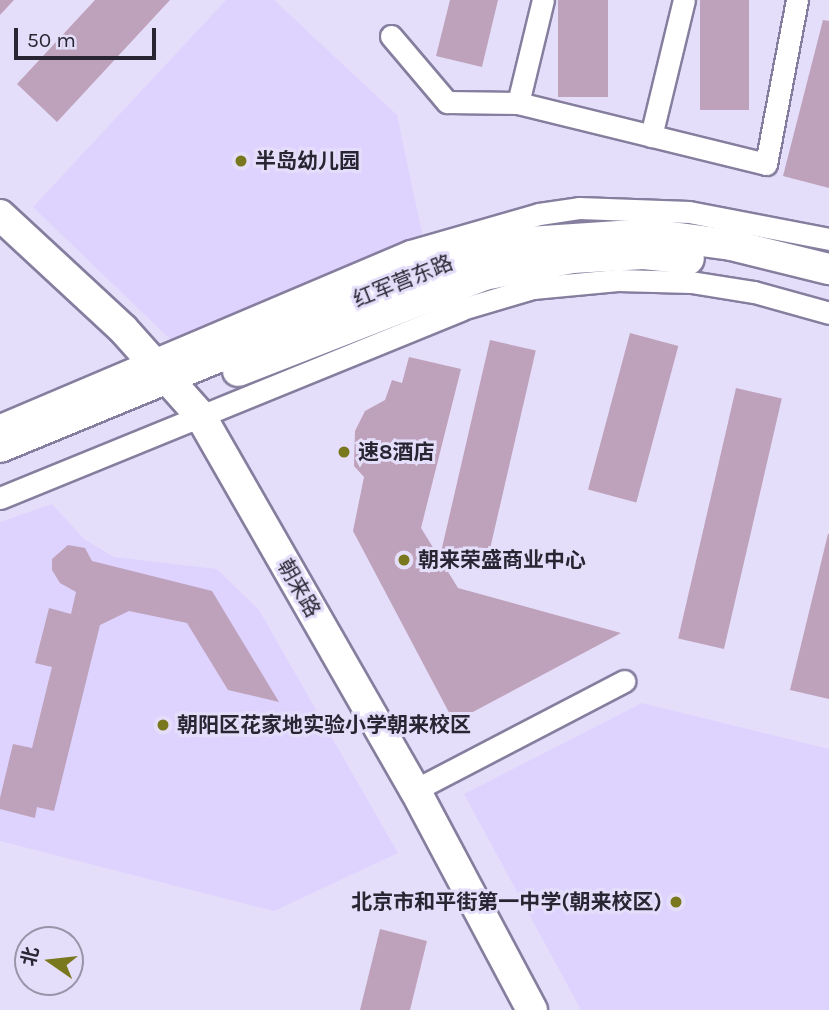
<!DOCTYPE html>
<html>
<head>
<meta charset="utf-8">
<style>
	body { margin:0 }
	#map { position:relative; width:829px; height:1010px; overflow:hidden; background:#e5defa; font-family:Karla,"Noto Sans SC",sans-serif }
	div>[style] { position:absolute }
	.built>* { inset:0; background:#ded3fe }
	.building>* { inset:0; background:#bea1ba; transform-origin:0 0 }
	.roads { filter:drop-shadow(2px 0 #867e9e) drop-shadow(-2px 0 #867e9e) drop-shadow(0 2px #867e9e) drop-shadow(0 -2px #867e9e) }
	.street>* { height:21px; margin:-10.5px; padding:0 10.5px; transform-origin:10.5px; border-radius:10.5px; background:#fff }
	.secondary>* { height:30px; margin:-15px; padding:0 15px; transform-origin:15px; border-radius:15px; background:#fff }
	.dots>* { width:19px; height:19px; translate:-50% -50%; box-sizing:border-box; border:4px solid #e5defa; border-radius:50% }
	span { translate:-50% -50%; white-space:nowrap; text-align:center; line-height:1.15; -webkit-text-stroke:6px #e5defa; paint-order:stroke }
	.poi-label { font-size:21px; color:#292633; font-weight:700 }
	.left { translate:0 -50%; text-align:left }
	.right { translate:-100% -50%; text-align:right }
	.street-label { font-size:21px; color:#292633 }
	.north { position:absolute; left:14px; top:926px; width:70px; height:70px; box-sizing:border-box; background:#e5defa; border:2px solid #9a94aa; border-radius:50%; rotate:284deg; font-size:19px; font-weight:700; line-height:28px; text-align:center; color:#292633 }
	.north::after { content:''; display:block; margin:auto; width:24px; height:32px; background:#79781e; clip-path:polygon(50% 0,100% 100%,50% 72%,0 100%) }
	.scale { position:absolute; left:14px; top:28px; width:142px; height:32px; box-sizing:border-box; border:4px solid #292633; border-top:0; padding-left:9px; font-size:21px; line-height:24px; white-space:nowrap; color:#292633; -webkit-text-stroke:5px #e5defa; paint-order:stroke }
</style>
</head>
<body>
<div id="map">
	<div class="built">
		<i style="clip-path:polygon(226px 0,274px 0,397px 115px,424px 242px,171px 340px,33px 207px)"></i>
		<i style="clip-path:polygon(52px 504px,84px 539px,114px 557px,217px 569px,259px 610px,398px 853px,274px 911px,0 841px,0 522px)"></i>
		<i style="clip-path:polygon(642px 703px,829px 749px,829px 1010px,581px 1010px,464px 794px)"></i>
	</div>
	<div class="building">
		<i style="clip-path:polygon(0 0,14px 0,0 15px)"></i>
		<i style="clip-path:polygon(95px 0,170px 0,57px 122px,17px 84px)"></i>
		<i style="clip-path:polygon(450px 0,498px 0,482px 67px,436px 56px)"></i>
		<i style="left:558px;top:0;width:50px;height:97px"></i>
		<i style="left:700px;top:0;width:49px;height:110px"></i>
		<i style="clip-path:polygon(823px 20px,829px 21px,829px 188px,783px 176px)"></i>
		<i style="left:630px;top:333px;width:50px;height:162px;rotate:15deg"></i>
		<i style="left:490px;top:340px;width:47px;height:220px;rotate:13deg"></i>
		<i style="clip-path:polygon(409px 357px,461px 369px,421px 528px,458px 588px,621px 633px,454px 722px,353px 531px,364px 477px,354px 466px,355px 431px,365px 411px,385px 400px,392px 380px,402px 383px)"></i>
		<i style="left:736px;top:388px;width:47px;height:257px;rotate:13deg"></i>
		<i style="clip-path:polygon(828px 534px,829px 534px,829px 699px,790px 690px)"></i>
		<i style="clip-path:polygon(68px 545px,85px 548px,92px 561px,212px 591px,279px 702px,228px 690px,187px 623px,129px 611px,100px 625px,54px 811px,37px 807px,35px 818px,0 809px,0 798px,13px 744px,32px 748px,52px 667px,35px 663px,49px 608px,71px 614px,76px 592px,60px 583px,52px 570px,52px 559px)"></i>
		<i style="clip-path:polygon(380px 929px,427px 941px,410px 1010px,360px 1010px)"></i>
	</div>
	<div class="roads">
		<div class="street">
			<i style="left:391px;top:36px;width:87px;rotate:49.7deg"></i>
			<i style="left:447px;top:102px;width:71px;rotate:0.8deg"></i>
			<i style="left:518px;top:103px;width:255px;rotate:13.8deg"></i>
			<i style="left:766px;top:164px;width:167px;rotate:-79.3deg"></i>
			<i style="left:518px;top:103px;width:106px;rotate:-76.4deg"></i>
			<i style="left:651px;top:136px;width:140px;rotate:-76.4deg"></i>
			<i style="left:0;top:425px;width:445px;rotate:-23deg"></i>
			<i style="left:410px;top:251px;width:134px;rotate:-16deg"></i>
			<i style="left:539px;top:214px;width:40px;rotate:-8.5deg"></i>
			<i style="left:579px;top:208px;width:110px;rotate:2.1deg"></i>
			<i style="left:689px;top:212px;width:143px;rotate:10.9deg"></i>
			<i style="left:0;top:498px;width:499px;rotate:-22.2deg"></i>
			<i style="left:462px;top:309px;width:74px;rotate:-16.5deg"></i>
			<i style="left:533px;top:288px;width:85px;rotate:-5.4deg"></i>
			<i style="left:618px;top:280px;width:73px;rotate:1.6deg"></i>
			<i style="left:691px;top:282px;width:64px;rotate:9deg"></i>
			<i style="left:754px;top:292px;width:78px;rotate:15.6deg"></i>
			<i style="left:415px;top:790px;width:236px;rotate:-27.5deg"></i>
		</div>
		<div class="secondary">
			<i style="left:0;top:215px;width:168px;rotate:42.8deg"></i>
			<i style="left:123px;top:329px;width:115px;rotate:48.2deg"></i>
			<i style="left:200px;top:415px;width:432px;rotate:60.2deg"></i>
			<i style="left:415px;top:790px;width:249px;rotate:62deg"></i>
			<i style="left:238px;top:371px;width:264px;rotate:-21.3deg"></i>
			<i style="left:484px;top:275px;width:90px;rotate:-10.9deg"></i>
			<i style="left:572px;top:258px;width:72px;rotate:-3.2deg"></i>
			<i style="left:644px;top:254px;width:45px;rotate:6.3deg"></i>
			<i style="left:0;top:447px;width:490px;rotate:-22.4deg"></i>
			<i style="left:453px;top:260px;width:78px;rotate:-13.3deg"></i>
			<i style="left:529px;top:242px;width:120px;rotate:-3.8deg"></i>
			<i style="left:649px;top:234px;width:83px;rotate:7.6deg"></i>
			<i style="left:731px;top:245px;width:101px;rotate:13.8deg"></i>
		</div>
	</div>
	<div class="dots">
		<i style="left:241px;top:161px;background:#79781e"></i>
		<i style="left:344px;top:452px;background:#79781e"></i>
		<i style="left:404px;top:560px;background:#79781e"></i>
		<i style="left:163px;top:725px;background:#79781e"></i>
		<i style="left:676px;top:902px;background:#79781e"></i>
	</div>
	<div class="poi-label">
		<span class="left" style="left:255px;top:161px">半岛幼儿园</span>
		<span class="left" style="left:358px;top:452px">速8酒店</span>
		<span class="left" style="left:418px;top:560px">朝来荣盛商业中心</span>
		<span class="left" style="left:177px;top:725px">朝阳区花家地实验小学朝来校区</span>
		<span class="right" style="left:662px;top:902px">北京市和平街第一中学(朝来校区)</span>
	</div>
	<div class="street-label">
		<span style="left:403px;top:281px;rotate:-22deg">红军营东路</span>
		<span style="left:299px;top:588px;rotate:60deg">朝来路</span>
	</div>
	<div class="north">北</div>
	<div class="scale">50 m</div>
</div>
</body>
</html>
